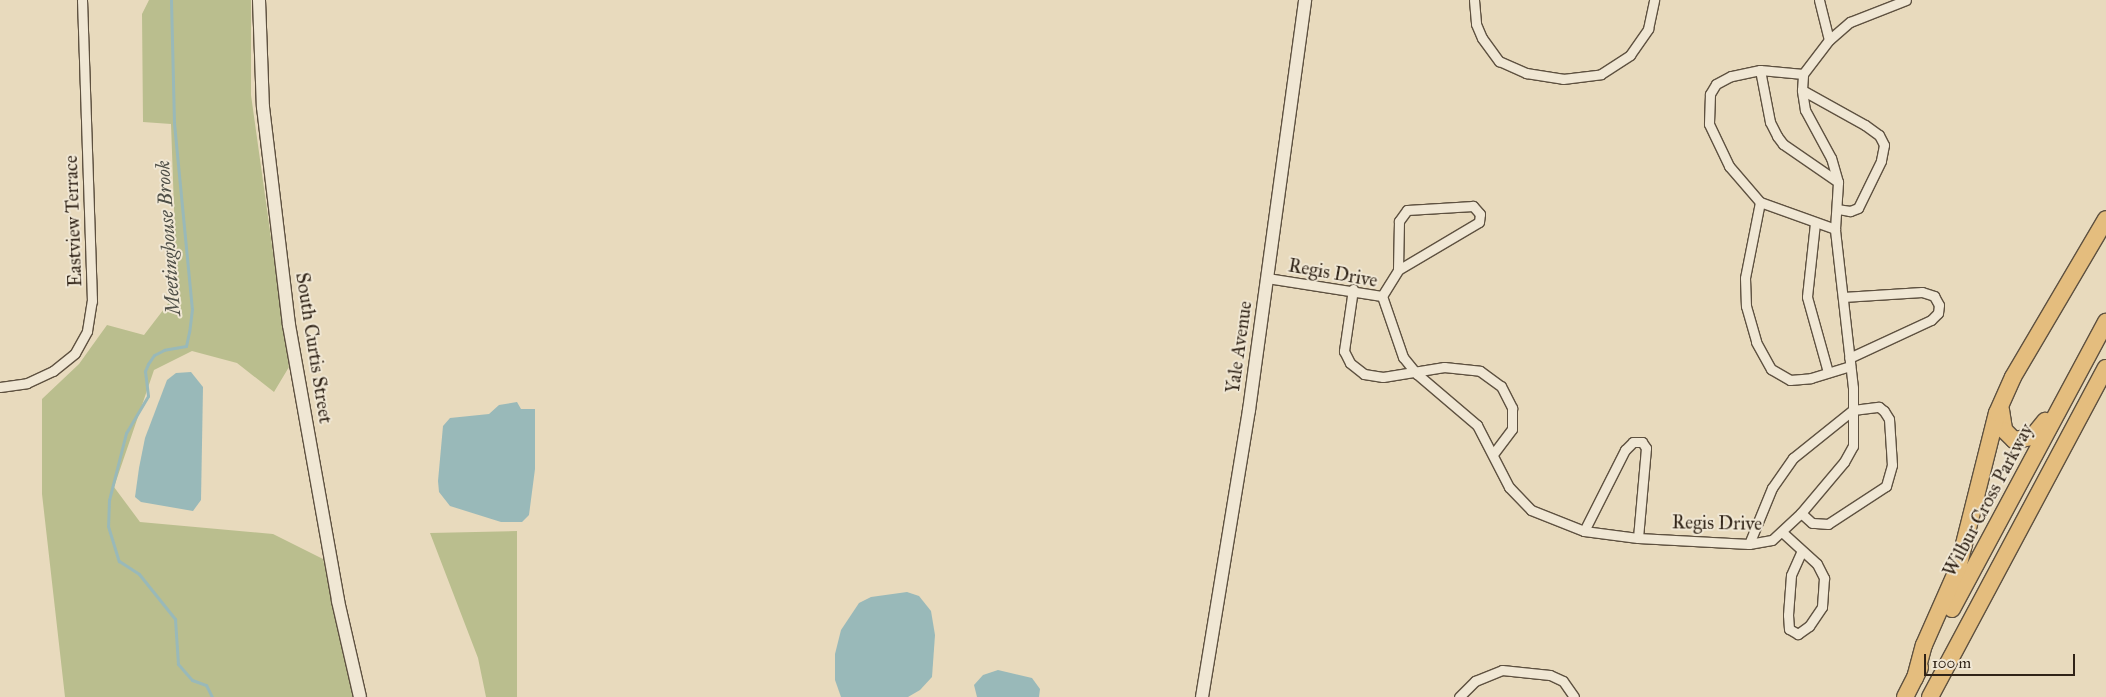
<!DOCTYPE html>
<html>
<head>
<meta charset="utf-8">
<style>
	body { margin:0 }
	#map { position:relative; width:2106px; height:697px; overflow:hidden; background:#e8dabd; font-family:"IM FELL Great Primer",serif }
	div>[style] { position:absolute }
	.green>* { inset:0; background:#babe8e }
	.water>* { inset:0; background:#99b9b9 }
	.stream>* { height:3px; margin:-1.5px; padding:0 1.5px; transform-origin:1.5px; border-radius:1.5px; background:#99b9b9 }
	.roads { filter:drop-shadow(1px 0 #5e5140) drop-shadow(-1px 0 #5e5140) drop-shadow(0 1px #5e5140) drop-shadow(0 -1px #5e5140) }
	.street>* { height:9px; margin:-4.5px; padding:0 4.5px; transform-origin:4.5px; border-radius:4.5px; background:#f0e7d4 }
	.secondary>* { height:12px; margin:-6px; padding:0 6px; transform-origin:6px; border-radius:6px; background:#f0e7d4 }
	.highway>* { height:16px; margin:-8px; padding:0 8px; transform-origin:8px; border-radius:8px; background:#e4bd7e }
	span { translate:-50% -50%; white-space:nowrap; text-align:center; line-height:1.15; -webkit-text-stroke:4px #f0e7d4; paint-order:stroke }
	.street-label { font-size:19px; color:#302317 }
	.water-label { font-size:20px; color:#505048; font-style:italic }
	.scale { position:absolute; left:1924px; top:654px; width:151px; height:22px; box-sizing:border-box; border:2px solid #302317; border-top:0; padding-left:6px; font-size:15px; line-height:18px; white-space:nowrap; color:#302317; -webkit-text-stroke:4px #f0e7d4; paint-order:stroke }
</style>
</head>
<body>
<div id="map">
	<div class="green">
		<i style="clip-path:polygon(149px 0,251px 0,251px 95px,289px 367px,274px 392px,237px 363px,192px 351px,154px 370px,114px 487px,140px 522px,273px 534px,323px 559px,354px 697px,65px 697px,42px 494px,42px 399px,79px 364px,107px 325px,144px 335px,177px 292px,171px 124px,143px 122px,142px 14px)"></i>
		<i style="clip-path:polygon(517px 531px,517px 697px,486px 697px,478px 658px,430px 533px)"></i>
	</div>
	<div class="water">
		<i style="clip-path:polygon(191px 372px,203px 387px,201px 500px,193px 511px,141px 502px,135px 497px,139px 468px,145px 438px,167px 380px,176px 373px)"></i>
		<i style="clip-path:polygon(517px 402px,521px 409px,535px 409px,535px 469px,529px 515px,522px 522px,501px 522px,450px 506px,439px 492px,438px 481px,443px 426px,450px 418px,489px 414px,499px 405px)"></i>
		<i style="clip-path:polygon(907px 592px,919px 596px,931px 611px,935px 635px,932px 677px,920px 690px,908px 697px,841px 697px,835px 680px,835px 654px,841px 630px,859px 603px,871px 597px)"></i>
		<i style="clip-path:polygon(998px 670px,1032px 678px,1040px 689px,1039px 697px,977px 697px,974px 685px,983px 675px)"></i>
	</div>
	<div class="stream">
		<i style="left:171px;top:0;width:123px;rotate:88.6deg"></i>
		<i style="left:174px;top:123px;width:187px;rotate:84.5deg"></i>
		<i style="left:192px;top:309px;width:23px;rotate:97deg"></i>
		<i style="left:189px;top:332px;width:14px;rotate:102deg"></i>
		<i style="left:186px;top:346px;width:22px;rotate:170deg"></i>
		<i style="left:164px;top:350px;width:11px;rotate:153deg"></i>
		<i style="left:154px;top:355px;width:11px;rotate:124deg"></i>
		<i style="left:148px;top:364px;width:8px;rotate:113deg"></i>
		<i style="left:145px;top:371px;width:25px;rotate:83deg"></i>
		<i style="left:148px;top:396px;width:43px;rotate:120.7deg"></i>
		<i style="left:126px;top:433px;width:69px;rotate:104.2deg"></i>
		<i style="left:109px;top:500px;width:26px;rotate:92deg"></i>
		<i style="left:108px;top:526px;width:37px;rotate:73deg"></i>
		<i style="left:119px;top:561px;width:24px;rotate:33deg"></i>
		<i style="left:139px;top:574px;width:58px;rotate:51.3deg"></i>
		<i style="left:175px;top:619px;width:45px;rotate:86.2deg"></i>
		<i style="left:178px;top:664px;width:21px;rotate:49deg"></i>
		<i style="left:192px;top:680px;width:15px;rotate:20deg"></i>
		<i style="left:206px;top:685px;width:13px;rotate:63deg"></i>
	</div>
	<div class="roads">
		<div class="street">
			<i style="left:1474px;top:0;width:24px;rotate:85deg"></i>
			<i style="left:1476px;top:24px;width:15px;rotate:67deg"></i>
			<i style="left:1482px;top:38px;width:29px;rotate:54deg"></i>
			<i style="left:1499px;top:61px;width:30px;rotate:24deg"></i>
			<i style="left:1526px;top:73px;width:37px;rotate:9deg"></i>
			<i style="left:1563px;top:79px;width:38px;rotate:-7deg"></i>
			<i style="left:1601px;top:74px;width:35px;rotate:-33deg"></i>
			<i style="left:1630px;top:55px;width:32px;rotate:-55deg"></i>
			<i style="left:1648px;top:29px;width:30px;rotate:-78deg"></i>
			<i style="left:1819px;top:0;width:41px;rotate:76deg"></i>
			<i style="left:1829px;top:40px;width:28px;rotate:-41deg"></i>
			<i style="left:1850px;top:22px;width:60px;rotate:-21.4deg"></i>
			<i style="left:1760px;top:70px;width:53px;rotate:79.1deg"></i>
			<i style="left:1770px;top:122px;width:16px;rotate:63deg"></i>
			<i style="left:1777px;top:136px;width:10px;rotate:53deg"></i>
			<i style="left:1783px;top:144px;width:67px;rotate:34.6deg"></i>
			<i style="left:1803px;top:74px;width:43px;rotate:-174.7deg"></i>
			<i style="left:1760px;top:70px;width:30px;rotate:168deg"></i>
			<i style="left:1731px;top:76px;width:17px;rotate:152deg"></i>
			<i style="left:1716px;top:84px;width:12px;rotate:121deg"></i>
			<i style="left:1710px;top:94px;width:30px;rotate:92deg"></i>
			<i style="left:1709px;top:124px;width:47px;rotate:64.5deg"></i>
			<i style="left:1729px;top:166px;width:48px;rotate:49.3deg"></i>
			<i style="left:1760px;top:202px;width:80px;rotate:19.8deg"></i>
			<i style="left:1802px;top:90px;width:72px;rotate:29.1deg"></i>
			<i style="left:1865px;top:125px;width:17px;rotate:36deg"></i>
			<i style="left:1879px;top:135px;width:11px;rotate:63deg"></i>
			<i style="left:1884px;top:145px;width:16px;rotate:101deg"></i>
			<i style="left:1881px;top:161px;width:52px;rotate:116.1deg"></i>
			<i style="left:1858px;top:208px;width:9px;rotate:159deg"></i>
			<i style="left:1850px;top:211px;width:12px;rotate:-171deg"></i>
			<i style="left:1760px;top:202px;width:77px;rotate:101.2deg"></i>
			<i style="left:1745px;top:278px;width:28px;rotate:88deg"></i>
			<i style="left:1746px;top:306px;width:37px;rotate:74deg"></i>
			<i style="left:1756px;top:342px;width:31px;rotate:61deg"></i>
			<i style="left:1771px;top:369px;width:22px;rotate:30deg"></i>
			<i style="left:1790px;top:380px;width:21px;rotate:-5deg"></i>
			<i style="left:1811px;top:378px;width:41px;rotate:-17.1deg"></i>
			<i style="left:1815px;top:223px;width:74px;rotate:96.2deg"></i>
			<i style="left:1807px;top:297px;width:78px;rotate:74.4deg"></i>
			<i style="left:1267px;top:278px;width:116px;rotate:8.9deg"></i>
			<i style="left:1382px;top:296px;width:65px;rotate:71deg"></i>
			<i style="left:1403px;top:357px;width:22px;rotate:51deg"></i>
			<i style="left:1417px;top:374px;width:79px;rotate:40.4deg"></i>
			<i style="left:1477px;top:425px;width:70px;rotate:62.7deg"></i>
			<i style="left:1509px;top:487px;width:32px;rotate:46deg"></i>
			<i style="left:1531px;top:510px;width:57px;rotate:21.6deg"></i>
			<i style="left:1584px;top:531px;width:54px;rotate:7.4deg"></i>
			<i style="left:1638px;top:538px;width:111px;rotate:3.1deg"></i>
			<i style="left:1749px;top:544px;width:23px;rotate:-10deg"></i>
			<i style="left:1772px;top:540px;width:40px;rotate:-43deg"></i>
			<i style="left:1801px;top:513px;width:67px;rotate:-49.9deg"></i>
			<i style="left:1844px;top:462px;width:18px;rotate:-61deg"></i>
			<i style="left:1853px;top:446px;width:58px;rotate:-90deg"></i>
			<i style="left:1853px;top:388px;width:160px;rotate:-96.5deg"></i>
			<i style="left:1835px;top:229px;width:47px;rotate:-86.3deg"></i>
			<i style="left:1838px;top:182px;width:25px;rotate:-106deg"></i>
			<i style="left:1831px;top:158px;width:55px;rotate:-118.4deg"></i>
			<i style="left:1805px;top:110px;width:20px;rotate:-99deg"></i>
			<i style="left:1802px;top:90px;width:16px;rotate:-86deg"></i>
			<i style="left:1803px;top:74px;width:43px;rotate:-52.6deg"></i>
			<i style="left:1353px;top:289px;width:63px;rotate:98.3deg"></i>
			<i style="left:1344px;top:351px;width:13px;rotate:63deg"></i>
			<i style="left:1350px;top:363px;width:18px;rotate:38deg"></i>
			<i style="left:1364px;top:374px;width:19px;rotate:9deg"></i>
			<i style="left:1383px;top:377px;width:62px;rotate:-9.3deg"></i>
			<i style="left:1444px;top:367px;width:36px;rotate:6deg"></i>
			<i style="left:1480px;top:371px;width:26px;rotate:36deg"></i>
			<i style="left:1501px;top:386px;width:25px;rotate:63deg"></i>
			<i style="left:1512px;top:408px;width:21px;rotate:90deg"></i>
			<i style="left:1512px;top:429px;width:30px;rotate:127deg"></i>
			<i style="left:1382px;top:296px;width:31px;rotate:-58deg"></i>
			<i style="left:1398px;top:270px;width:94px;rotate:-30.7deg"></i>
			<i style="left:1479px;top:222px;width:8px;rotate:-83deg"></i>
			<i style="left:1480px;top:214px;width:11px;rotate:-131deg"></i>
			<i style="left:1473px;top:206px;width:66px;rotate:176.5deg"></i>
			<i style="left:1407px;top:210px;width:14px;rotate:126deg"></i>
			<i style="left:1399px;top:221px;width:49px;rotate:91.2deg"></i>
			<i style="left:1843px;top:297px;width:79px;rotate:-3.6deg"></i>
			<i style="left:1922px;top:292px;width:13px;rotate:18deg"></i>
			<i style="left:1934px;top:296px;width:10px;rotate:61deg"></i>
			<i style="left:1939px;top:305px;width:8px;rotate:97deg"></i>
			<i style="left:1938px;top:313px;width:10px;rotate:135deg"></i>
			<i style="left:1931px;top:320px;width:90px;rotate:155.1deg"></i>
			<i style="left:0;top:387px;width:27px;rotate:-8deg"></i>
			<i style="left:27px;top:383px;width:29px;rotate:-25deg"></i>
			<i style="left:53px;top:371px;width:28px;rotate:-39deg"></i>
			<i style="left:75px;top:353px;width:25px;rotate:-61deg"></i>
			<i style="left:87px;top:331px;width:30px;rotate:-81deg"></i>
			<i style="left:92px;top:301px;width:301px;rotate:-91.9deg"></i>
			<i style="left:1584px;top:531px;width:91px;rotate:-63.2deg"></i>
			<i style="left:1625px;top:450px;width:11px;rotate:-45deg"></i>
			<i style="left:1633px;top:442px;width:9px"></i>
			<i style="left:1642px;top:442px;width:7px;rotate:56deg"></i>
			<i style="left:1646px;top:448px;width:90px;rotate:95.1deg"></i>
			<i style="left:1782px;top:532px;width:47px;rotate:42.4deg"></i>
			<i style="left:1817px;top:564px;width:16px;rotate:63deg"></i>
			<i style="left:1824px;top:578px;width:29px;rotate:94deg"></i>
			<i style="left:1822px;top:607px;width:23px;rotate:124deg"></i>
			<i style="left:1809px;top:626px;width:14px;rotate:144deg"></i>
			<i style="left:1798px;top:634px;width:10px;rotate:-151deg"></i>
			<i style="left:1789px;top:629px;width:14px;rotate:-94deg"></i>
			<i style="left:1788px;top:615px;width:40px;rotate:-85.7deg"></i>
			<i style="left:1791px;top:575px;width:24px;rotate:-66deg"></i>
			<i style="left:1749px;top:544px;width:61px;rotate:-67.7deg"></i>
			<i style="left:1772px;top:488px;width:37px;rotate:-55deg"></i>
			<i style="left:1793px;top:458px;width:77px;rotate:-38.7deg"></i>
			<i style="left:1853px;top:410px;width:26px;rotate:-7deg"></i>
			<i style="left:1879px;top:407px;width:6px;rotate:39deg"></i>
			<i style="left:1884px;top:411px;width:9px;rotate:58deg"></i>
			<i style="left:1889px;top:419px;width:46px;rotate:86.3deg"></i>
			<i style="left:1892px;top:465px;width:22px;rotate:106deg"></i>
			<i style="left:1886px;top:486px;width:69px;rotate:146.8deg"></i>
			<i style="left:1828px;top:524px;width:16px;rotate:-176deg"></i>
			<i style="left:1812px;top:523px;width:15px;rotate:-138deg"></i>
			<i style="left:1459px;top:697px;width:23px;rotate:-45deg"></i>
			<i style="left:1475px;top:681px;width:29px;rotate:-22deg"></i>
			<i style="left:1502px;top:670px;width:48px;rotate:5.9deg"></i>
			<i style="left:1550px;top:675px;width:14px;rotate:25deg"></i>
			<i style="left:1563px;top:681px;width:19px;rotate:55deg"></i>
		</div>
		<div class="secondary">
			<i style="left:259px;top:0;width:107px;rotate:87.9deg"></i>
			<i style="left:263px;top:107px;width:220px;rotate:83.2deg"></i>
			<i style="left:289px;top:325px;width:280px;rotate:79.9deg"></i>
			<i style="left:338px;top:601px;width:98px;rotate:77.1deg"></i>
			<i style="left:1202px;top:697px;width:291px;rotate:-80.7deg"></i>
			<i style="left:1249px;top:410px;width:414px;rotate:-82.2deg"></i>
		</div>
		<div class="highway">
			<i style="left:2001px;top:410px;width:20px;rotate:81deg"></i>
			<i style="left:2004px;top:430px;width:14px;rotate:45deg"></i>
			<i style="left:2014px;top:440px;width:18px;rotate:-9deg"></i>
			<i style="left:2032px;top:437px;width:21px;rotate:-51deg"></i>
			<i style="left:1952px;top:609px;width:326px;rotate:-61.8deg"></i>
			<i style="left:1915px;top:678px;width:34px;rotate:-75deg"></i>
			<i style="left:1924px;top:645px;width:84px;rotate:-66.2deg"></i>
			<i style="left:1958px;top:568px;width:160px;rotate:-75.9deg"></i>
			<i style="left:1997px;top:413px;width:39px;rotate:-66deg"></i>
			<i style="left:2013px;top:377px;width:183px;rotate:-59.5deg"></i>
			<i style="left:1905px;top:697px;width:33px;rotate:-63deg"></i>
			<i style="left:1930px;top:697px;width:373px;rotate:-61.9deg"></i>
		</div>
	</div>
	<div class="street-label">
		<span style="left:73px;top:221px;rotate:-92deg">Eastview Terrace</span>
		<span style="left:1333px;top:273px;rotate:10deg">Regis Drive</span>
		<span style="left:1239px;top:347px;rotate:-82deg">Yale Avenue</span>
		<span style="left:314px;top:348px;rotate:81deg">South Curtis Street</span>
		<span style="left:1988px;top:500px;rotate:-62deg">Wilbur Cross Parkway</span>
		<span style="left:1717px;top:523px;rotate:1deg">Regis Drive</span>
	</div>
	<div class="water-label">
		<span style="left:168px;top:238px;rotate:-94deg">Meetinghouse Brook</span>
	</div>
	<div class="scale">100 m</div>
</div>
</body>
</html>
